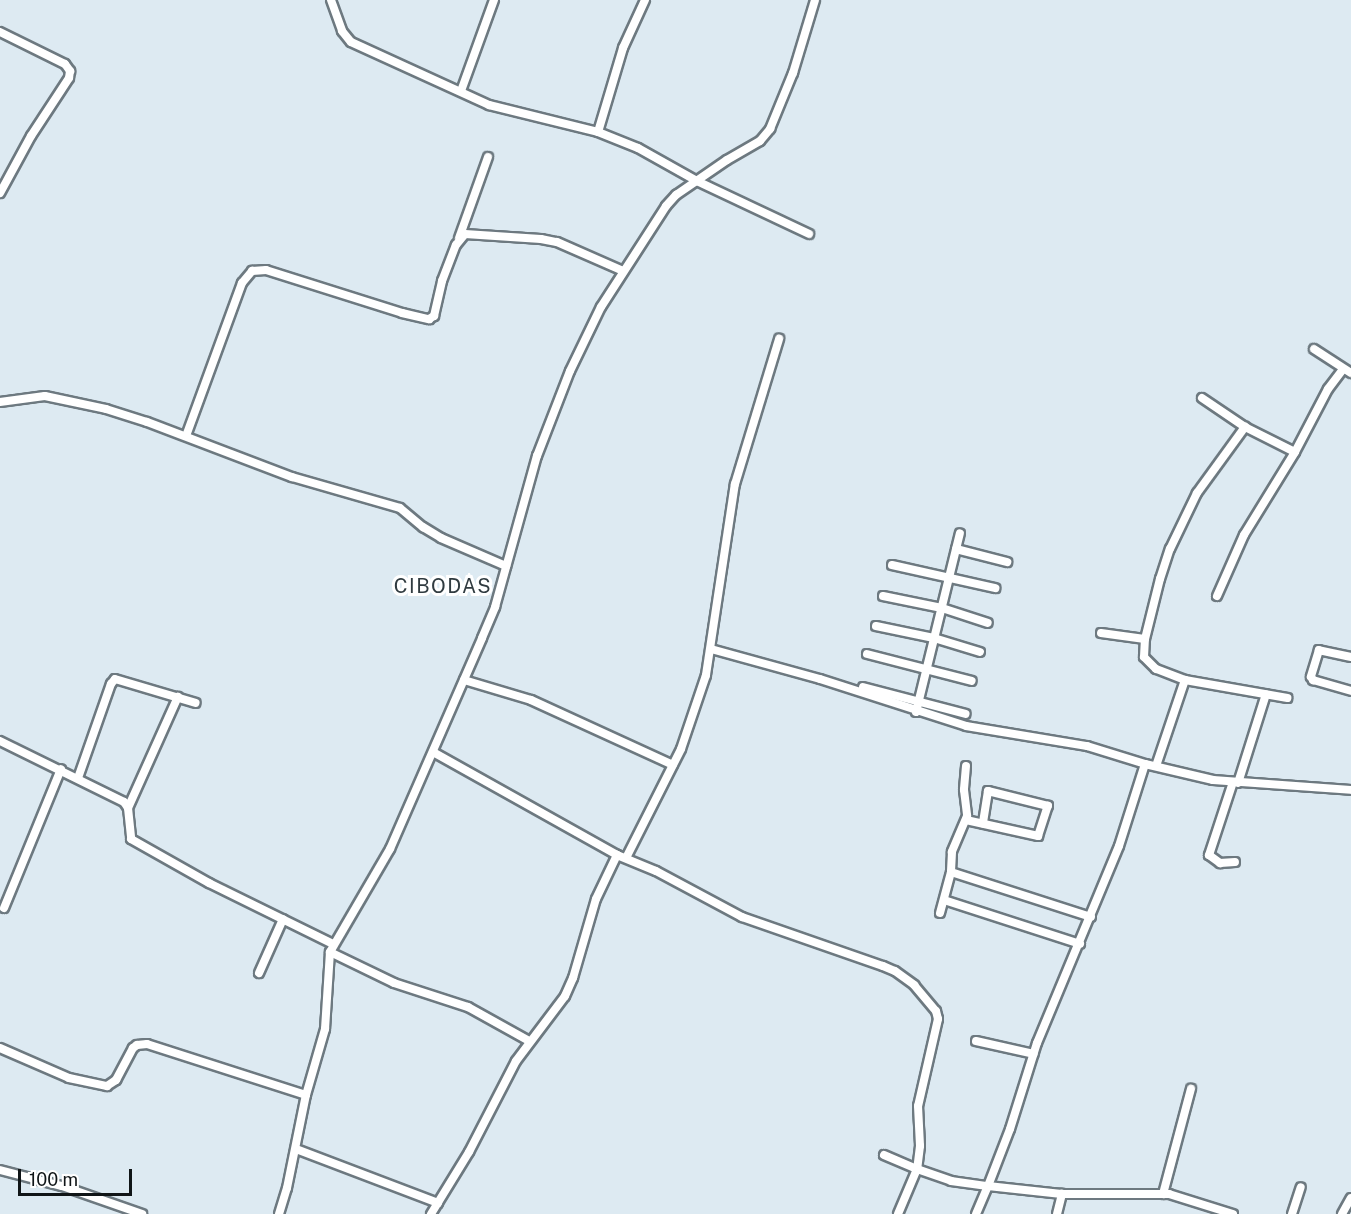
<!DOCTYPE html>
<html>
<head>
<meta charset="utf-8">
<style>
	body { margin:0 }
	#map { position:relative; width:1351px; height:1214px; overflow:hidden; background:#ddeaf2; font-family:"Public Sans",sans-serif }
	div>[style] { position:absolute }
	.roads { filter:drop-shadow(2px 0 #6d7980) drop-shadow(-2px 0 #6d7980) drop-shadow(0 2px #6d7980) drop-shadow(0 -2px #6d7980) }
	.minor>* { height:8px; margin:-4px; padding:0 4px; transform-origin:4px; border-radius:4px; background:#fff }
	span { translate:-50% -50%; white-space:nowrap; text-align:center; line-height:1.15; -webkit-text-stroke:6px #fff; paint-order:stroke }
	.quarter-label { font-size:20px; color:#303b40; letter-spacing:1.5px }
	.scale { position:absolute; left:18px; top:1169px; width:114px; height:27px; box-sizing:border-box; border:3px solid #101517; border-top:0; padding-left:8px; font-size:18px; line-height:21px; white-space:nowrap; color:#101517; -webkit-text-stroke:4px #fff; paint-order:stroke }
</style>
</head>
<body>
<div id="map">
	<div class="roads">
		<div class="minor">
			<i style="left:331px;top:0;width:33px;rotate:70deg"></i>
			<i style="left:342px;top:31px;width:14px;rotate:51deg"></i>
			<i style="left:351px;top:42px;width:152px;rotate:24.5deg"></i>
			<i style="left:489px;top:105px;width:112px;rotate:13.9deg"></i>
			<i style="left:598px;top:132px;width:43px;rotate:21.8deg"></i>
			<i style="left:638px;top:148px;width:68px;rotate:29.2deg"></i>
			<i style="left:697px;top:181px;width:124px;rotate:25.3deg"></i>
			<i style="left:0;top:32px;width:72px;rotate:26.2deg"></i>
			<i style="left:65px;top:64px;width:9px;rotate:54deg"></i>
			<i style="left:70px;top:71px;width:7px;rotate:98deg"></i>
			<i style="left:69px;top:78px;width:69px;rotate:123.2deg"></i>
			<i style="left:31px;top:136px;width:65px;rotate:118.5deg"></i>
			<i style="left:461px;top:91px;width:97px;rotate:-70.1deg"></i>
			<i style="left:598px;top:132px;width:88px;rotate:-73.4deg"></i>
			<i style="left:623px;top:48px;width:53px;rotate:-65.4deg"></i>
			<i style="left:459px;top:238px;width:86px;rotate:-70.3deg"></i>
			<i style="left:1314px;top:349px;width:44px;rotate:33deg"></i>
			<i style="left:1202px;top:398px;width:52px;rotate:34deg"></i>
			<i style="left:1245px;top:427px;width:56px;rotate:26.6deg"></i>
			<i style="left:0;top:402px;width:45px;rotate:-7.6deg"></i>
			<i style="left:45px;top:396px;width:62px;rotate:12deg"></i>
			<i style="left:106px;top:409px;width:43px;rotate:17.6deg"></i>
			<i style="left:147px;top:422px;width:155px;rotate:20.8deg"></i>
			<i style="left:292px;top:477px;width:112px;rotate:16deg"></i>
			<i style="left:400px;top:508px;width:30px;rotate:40deg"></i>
			<i style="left:423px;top:527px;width:21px;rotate:31deg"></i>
			<i style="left:441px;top:538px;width:71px;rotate:23.3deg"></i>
			<i style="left:186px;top:436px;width:163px;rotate:-69.9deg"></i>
			<i style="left:242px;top:283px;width:16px;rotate:-50deg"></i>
			<i style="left:252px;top:271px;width:14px;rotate:-4deg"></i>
			<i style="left:266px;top:270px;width:143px;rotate:17.5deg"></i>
			<i style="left:402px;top:313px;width:28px;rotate:13deg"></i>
			<i style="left:429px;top:319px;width:6px;rotate:-31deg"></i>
			<i style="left:434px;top:316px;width:36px;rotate:-77deg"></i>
			<i style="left:442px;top:281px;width:39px;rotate:-69deg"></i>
			<i style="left:456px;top:245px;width:14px;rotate:-51deg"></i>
			<i style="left:465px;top:234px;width:76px;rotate:3.8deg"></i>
			<i style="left:541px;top:239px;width:16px;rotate:11deg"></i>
			<i style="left:557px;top:242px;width:72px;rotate:23.7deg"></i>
			<i style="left:956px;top:549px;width:53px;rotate:14.3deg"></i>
			<i style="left:892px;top:565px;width:106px;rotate:12.6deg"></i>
			<i style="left:883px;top:596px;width:60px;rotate:11.5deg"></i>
			<i style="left:942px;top:608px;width:48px;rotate:18.1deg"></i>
			<i style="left:1217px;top:596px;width:67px;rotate:-66.1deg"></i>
			<i style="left:1244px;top:535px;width:97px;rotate:-58.4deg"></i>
			<i style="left:1295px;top:452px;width:71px;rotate:-62.4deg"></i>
			<i style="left:1328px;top:389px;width:25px;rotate:-53deg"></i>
			<i style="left:876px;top:626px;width:59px;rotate:11.7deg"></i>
			<i style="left:934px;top:638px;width:48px;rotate:16.9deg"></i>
			<i style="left:1101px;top:633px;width:44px;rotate:7.8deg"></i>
			<i style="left:711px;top:649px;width:113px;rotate:15.4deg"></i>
			<i style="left:820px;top:679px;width:153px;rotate:17.8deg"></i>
			<i style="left:966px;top:726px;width:123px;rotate:9.4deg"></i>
			<i style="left:1087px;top:746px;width:61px;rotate:17.2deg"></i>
			<i style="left:1145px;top:764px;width:70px;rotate:13.2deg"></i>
			<i style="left:1213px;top:780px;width:138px;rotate:4.1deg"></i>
			<i style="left:867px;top:654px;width:108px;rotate:14.4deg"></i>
			<i style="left:1351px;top:657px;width:33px;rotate:-168deg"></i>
			<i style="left:1319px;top:650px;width:28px;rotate:107deg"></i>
			<i style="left:1311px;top:677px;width:4px;rotate:56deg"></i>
			<i style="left:1313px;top:680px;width:40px;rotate:16deg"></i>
			<i style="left:464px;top:680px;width:70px;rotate:16.6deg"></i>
			<i style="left:531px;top:700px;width:156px;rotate:24.6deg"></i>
			<i style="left:1185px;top:680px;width:104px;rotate:10deg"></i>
			<i style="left:863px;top:687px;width:106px;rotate:14.7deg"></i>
			<i style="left:916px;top:712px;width:184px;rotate:-76.2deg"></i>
			<i style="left:0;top:741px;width:138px;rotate:26.2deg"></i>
			<i style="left:124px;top:802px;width:7px;rotate:56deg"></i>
			<i style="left:128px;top:808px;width:31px;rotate:84deg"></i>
			<i style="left:131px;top:839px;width:90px;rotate:29.4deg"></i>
			<i style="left:209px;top:883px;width:138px;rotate:26.2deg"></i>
			<i style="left:433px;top:752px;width:211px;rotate:29.2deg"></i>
			<i style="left:617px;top:855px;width:42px;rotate:22.3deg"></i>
			<i style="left:656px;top:871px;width:98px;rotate:28.1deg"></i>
			<i style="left:742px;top:917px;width:149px;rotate:19.2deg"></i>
			<i style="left:883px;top:966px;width:13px;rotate:23deg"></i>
			<i style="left:895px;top:971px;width:24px;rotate:36deg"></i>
			<i style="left:914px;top:985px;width:34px;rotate:50deg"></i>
			<i style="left:936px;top:1011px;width:8px;rotate:76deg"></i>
			<i style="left:938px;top:1019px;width:89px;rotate:102.9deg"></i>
			<i style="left:918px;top:1106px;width:40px;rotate:87.1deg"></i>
			<i style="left:920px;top:1146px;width:23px;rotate:97deg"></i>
			<i style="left:917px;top:1169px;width:36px;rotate:19deg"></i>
			<i style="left:951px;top:1181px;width:37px;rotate:8deg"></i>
			<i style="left:988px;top:1186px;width:61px;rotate:-68.9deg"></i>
			<i style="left:1010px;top:1129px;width:90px;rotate:-72.6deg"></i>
			<i style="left:1037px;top:1043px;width:213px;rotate:-67.4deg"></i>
			<i style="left:1119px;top:846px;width:86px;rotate:-72.4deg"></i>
			<i style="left:966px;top:766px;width:24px;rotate:95deg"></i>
			<i style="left:964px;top:790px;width:26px;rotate:83deg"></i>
			<i style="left:967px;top:816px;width:39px;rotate:113deg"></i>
			<i style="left:952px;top:852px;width:20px;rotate:93deg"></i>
			<i style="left:951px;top:872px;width:147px;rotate:17.8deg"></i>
			<i style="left:1156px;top:766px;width:91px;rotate:-71.4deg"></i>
			<i style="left:1185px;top:680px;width:31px;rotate:-159deg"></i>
			<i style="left:1156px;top:669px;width:17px;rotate:-135deg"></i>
			<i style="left:1144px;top:657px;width:18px;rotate:-87deg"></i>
			<i style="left:1145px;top:639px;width:62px;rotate:-76deg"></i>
			<i style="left:1160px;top:579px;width:32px;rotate:-72deg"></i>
			<i style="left:1170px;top:549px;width:62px;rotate:-64.3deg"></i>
			<i style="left:1197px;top:493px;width:82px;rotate:-54deg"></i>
			<i style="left:78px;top:778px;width:100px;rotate:-70.7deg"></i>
			<i style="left:111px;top:684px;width:6px;rotate:-51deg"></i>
			<i style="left:115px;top:679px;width:84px;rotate:16.5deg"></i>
			<i style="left:1233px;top:782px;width:77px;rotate:108.2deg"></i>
			<i style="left:1209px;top:855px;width:14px;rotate:36deg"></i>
			<i style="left:1220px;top:863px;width:15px;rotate:-4deg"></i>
			<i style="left:1238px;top:783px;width:93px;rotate:-72.5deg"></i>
			<i style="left:128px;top:808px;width:122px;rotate:-65.8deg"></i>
			<i style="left:966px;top:820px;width:74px;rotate:12.5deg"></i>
			<i style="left:1038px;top:836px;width:32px;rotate:-72deg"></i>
			<i style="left:1048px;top:806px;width:62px;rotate:-166deg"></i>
			<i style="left:988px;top:791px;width:33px;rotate:99deg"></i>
			<i style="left:626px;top:858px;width:122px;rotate:-63.2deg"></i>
			<i style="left:681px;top:749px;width:78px;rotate:-71.3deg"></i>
			<i style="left:706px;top:675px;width:193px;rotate:-81.4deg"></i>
			<i style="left:735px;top:484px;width:152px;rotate:-73.1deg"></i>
			<i style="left:944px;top:900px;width:143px;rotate:17.9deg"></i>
			<i style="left:4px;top:908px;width:150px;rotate:-67.7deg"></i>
			<i style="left:940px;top:913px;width:42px;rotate:-75deg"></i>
			<i style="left:330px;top:952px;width:71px;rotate:25.8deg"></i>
			<i style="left:394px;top:983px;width:78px;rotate:18deg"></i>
			<i style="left:468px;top:1007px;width:70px;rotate:29.1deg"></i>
			<i style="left:259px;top:973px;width:59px;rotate:-66deg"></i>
			<i style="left:976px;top:1041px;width:59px;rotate:12.6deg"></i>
			<i style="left:0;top:1048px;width:75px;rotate:23.5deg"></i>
			<i style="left:69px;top:1078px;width:39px;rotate:12deg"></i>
			<i style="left:107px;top:1086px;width:11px;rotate:-34deg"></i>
			<i style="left:116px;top:1080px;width:36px;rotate:-62deg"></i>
			<i style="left:133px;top:1048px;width:5px;rotate:-37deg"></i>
			<i style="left:137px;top:1045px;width:10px;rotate:-6deg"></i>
			<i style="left:147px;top:1044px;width:167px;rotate:17.8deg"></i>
			<i style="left:296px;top:1149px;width:152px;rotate:20.8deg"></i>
			<i style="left:884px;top:1155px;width:36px;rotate:23deg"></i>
			<i style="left:917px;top:1169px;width:49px;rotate:112.9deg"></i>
			<i style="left:0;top:1170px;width:64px;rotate:14.5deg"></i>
			<i style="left:62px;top:1186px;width:85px;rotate:19.3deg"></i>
			<i style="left:1163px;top:1194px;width:109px;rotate:-75.1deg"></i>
			<i style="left:279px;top:1214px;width:27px;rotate:-73deg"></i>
			<i style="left:287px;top:1188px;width:95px;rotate:-78.5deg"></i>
			<i style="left:306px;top:1095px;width:69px;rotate:-73.9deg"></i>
			<i style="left:325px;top:1029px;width:77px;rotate:-86.3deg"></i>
			<i style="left:330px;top:952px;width:119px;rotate:-59.8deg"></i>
			<i style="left:390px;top:849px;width:230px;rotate:-66.4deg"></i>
			<i style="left:482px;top:638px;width:34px;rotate:-67deg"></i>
			<i style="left:495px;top:607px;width:157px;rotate:-74.5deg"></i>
			<i style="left:537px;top:456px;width:91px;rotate:-68.8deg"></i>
			<i style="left:570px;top:371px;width:71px;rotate:-64.2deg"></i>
			<i style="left:601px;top:307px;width:120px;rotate:-57.2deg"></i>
			<i style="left:666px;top:206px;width:15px;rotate:-48deg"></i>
			<i style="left:676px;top:195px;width:62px;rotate:-34.5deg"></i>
			<i style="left:727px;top:160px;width:38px;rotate:-30deg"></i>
			<i style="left:760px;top:141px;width:16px;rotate:-50deg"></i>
			<i style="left:770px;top:129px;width:61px;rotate:-67.7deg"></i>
			<i style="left:793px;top:73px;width:76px;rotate:-73.2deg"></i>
			<i style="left:431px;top:1214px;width:73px;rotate:-58.5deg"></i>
			<i style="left:469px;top:1152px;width:102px;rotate:-62.7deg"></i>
			<i style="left:516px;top:1061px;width:81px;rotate:-53deg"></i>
			<i style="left:565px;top:996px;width:20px;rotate:-66deg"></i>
			<i style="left:573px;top:978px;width:82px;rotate:-73.8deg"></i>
			<i style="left:596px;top:899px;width:49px;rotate:-64.5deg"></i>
			<i style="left:976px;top:1214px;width:30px;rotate:-67deg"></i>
			<i style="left:988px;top:1186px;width:74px;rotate:6.2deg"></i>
			<i style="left:1062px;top:1194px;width:107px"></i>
			<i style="left:1169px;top:1194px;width:67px;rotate:17.4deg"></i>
			<i style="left:1057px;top:1214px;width:21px;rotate:-76deg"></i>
			<i style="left:1292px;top:1214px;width:28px;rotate:-72deg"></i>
			<i style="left:1342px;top:1214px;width:18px;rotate:-61deg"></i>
		</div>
	</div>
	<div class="quarter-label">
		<span style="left:443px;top:586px">CIBODAS</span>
	</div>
	<div class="scale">100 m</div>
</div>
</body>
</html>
